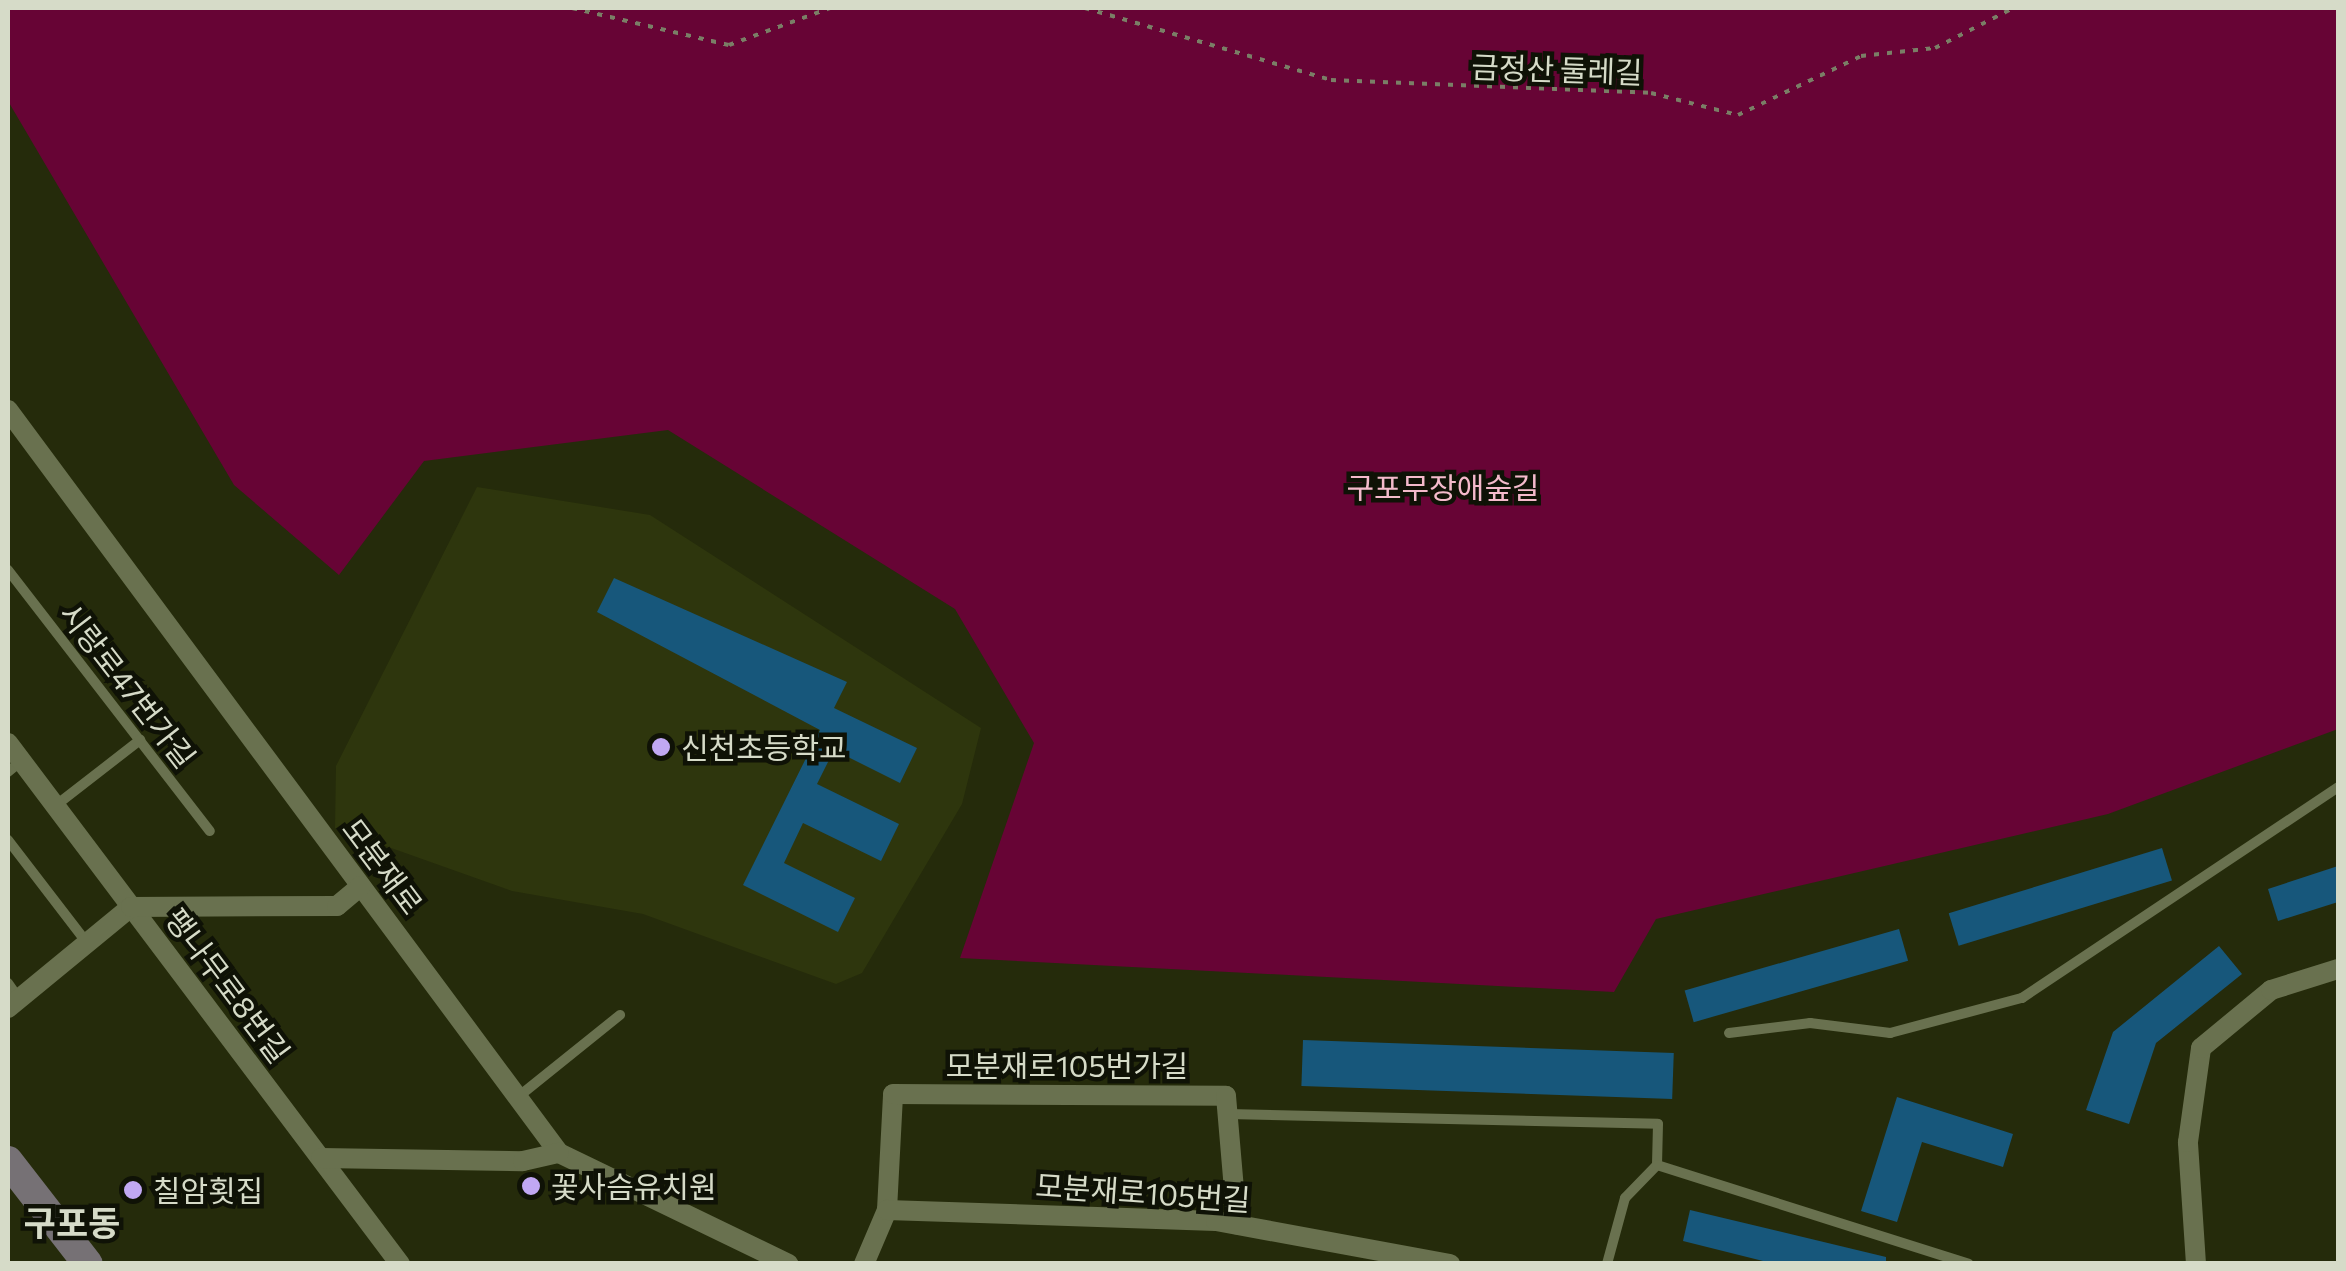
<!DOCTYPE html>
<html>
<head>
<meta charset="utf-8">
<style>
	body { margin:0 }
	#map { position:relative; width:2346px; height:1271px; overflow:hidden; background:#252b0b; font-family:Commissioner,"Noto Sans KR",sans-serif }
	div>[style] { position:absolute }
	.built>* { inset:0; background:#2e360d }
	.green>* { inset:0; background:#670435 }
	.building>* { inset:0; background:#17577b; transform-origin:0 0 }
	.path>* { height:4px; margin-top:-2px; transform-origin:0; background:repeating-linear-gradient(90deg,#7a7f66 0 5px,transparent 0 13px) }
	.lane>* { height:10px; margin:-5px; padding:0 5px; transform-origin:5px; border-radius:5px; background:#69714f }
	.street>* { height:20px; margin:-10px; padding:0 10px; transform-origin:10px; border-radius:10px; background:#69714f }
	.secondary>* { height:30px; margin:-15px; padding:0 15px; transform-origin:15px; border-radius:15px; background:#767175 }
	.dots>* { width:28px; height:28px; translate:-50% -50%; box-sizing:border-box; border:5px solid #0f1206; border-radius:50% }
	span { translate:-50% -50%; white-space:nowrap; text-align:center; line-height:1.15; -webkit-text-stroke:9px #0f1206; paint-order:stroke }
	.street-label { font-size:30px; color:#d6dbc8 }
	.park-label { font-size:30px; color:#f4bacb }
	.poi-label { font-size:30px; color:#d6dbc8 }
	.left { translate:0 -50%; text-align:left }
	.quarter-label { font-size:35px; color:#d6dbc8; font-weight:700 }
	.frame { position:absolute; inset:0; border:10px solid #d6dbc8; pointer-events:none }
</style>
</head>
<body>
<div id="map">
	<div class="built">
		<i style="clip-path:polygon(477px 487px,650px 515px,981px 728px,962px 804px,862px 973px,836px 984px,643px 914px,512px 891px,335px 828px,336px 766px)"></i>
	</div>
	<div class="green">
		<i style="clip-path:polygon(10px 8px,2338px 8px,2338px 729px,2108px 814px,1656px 919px,1614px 992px,960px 958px,1034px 743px,955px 609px,668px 430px,424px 461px,339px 575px,234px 485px,8px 101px)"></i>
	</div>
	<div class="building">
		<i style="clip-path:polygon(614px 578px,847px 682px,834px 708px,917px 748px,900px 783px,834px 750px,817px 784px,899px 824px,881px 861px,803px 823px,784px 863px,855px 898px,838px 932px,743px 885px,820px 730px,597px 612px)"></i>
		<i style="left:2162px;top:848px;width:34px;height:223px;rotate:73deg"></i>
		<i style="clip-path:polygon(2338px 866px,2338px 902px,2278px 921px,2268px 889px)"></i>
		<i style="left:1899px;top:929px;width:33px;height:223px;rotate:74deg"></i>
		<i style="clip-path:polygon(2219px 946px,2242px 974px,2156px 1043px,2129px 1124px,2086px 1110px,2113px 1032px)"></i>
		<i style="left:1303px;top:1040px;width:371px;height:46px;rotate:2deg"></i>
		<i style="clip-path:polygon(1897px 1097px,2013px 1134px,2003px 1167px,1922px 1142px,1897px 1222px,1861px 1211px)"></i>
		<i style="clip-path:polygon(1690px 1210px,1886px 1257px,1886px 1264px,1775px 1264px,1683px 1241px)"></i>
	</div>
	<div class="path">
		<i style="left:572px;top:8px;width:161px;rotate:13.3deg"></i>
		<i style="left:729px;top:45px;width:108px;rotate:-20.1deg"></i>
		<i style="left:1085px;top:8px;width:256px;rotate:16.3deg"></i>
		<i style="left:1331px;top:80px;width:320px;rotate:2.3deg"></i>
		<i style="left:1651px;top:93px;width:90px;rotate:14.2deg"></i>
		<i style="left:1738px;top:115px;width:136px;rotate:-25.6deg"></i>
		<i style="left:1861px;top:56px;width:74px;rotate:-6.2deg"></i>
		<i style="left:1935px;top:48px;width:88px;rotate:-27.1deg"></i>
	</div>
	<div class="lane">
		<i style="left:8px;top:570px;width:330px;rotate:52.3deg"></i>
		<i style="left:8px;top:772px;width:17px;rotate:-40deg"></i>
		<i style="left:55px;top:806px;width:108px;rotate:-37.8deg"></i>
		<i style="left:8px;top:840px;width:130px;rotate:52.5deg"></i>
		<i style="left:8px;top:983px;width:19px;rotate:55deg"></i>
		<i style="left:1729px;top:1033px;width:82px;rotate:-7deg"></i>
		<i style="left:1810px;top:1023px;width:81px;rotate:7.1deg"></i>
		<i style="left:1890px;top:1033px;width:137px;rotate:-14.9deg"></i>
		<i style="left:2022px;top:998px;width:380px;rotate:-33.7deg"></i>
		<i style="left:518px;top:1097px;width:131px;rotate:-38.8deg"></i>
		<i style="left:1228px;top:1114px;width:430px;rotate:1.3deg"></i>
		<i style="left:1658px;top:1124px;width:41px;rotate:91.4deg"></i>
		<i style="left:1657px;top:1165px;width:46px;rotate:134.1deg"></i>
		<i style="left:1625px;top:1198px;width:68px;rotate:105.3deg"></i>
		<i style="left:1657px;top:1165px;width:327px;rotate:17.6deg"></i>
	</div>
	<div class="street">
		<i style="left:8px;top:410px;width:925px;rotate:53.44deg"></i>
		<i style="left:559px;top:1153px;width:255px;rotate:25.8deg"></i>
		<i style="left:8px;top:743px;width:652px;rotate:53.04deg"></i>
		<i style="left:8px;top:1008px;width:159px;rotate:-39.4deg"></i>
		<i style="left:131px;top:907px;width:206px;rotate:-0.3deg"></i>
		<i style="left:337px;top:906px;width:31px;rotate:-40deg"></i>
		<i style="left:321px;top:1158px;width:202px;rotate:0.9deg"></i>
		<i style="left:523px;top:1161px;width:37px;rotate:-13deg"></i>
		<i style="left:887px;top:1210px;width:116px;rotate:-87deg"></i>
		<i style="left:893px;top:1094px;width:333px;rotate:0.3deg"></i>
		<i style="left:1226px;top:1096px;width:129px;rotate:85.1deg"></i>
		<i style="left:864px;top:1264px;width:59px;rotate:-66.9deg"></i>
		<i style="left:887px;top:1210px;width:329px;rotate:1.9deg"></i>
		<i style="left:1216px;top:1221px;width:238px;rotate:10.4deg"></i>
		<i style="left:2196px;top:1264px;width:122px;rotate:-93.8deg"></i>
		<i style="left:2188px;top:1142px;width:95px;rotate:-82.1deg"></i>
		<i style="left:2201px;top:1048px;width:91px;rotate:-39.6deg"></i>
		<i style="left:2271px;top:990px;width:70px;rotate:-17.4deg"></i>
	</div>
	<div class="secondary">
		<i style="left:8px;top:1161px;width:130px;rotate:52.2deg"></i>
	</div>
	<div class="dots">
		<i style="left:661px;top:747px;background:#c1a8f3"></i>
		<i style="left:531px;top:1186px;background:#c1a8f3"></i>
		<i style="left:133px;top:1190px;background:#c1a8f3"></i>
	</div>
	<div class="street-label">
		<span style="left:1557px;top:69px;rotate:2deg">금정산 둘레길</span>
		<span style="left:128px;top:685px;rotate:52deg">시랑로47번가길</span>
		<span style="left:383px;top:866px;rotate:53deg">모분재로</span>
		<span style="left:228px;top:985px;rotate:53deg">팽나무로8번길</span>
		<span style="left:1067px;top:1065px">모분재로105번가길</span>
		<span style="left:1143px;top:1192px;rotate:4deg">모분재로105번길</span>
	</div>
	<div class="park-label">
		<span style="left:1443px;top:487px">구포무장애숲길</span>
	</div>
	<div class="poi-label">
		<span class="left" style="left:681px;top:747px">신천초등학교</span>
		<span class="left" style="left:551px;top:1186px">꽃사슴유치원</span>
		<span class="left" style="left:153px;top:1190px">칠암횟집</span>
	</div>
	<div class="quarter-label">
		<span style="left:72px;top:1222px">구포동</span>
	</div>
	<div class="frame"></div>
</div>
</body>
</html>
